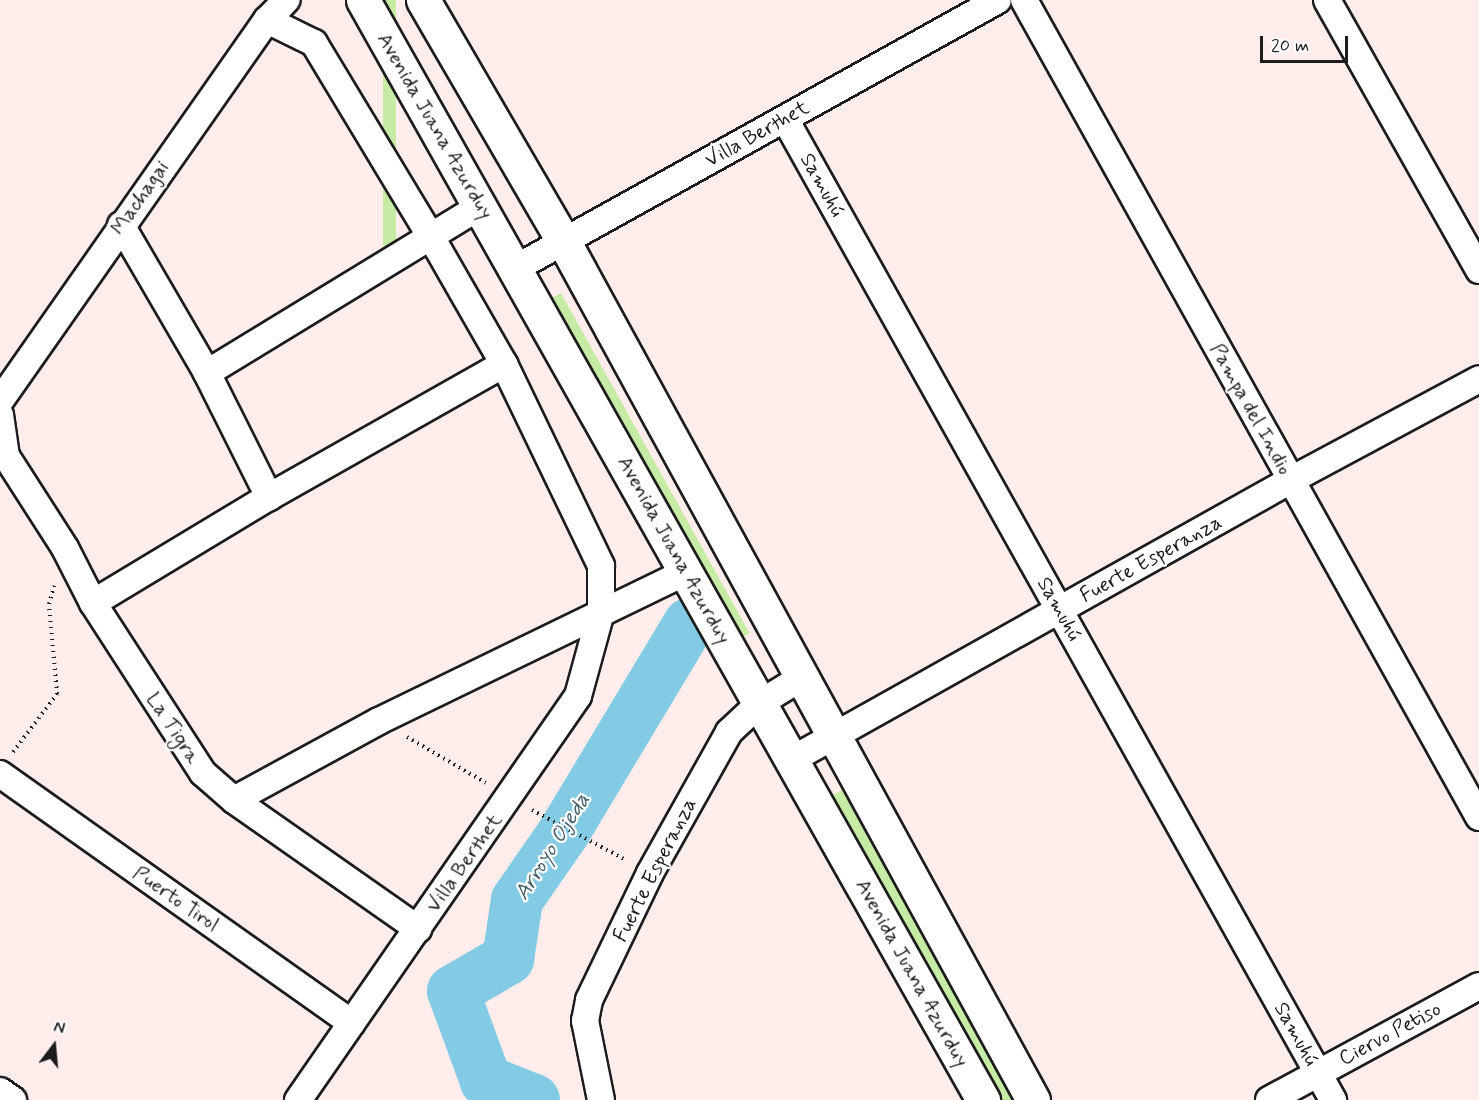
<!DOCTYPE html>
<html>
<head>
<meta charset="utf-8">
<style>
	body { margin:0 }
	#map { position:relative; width:1479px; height:1100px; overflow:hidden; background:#ffedeb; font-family:Mynerve,sans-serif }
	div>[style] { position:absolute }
	.green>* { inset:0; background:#c5eba5; transform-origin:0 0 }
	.river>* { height:52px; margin:-26px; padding:0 26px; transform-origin:26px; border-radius:26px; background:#83cbe4 }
	.path>* { height:4px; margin-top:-2px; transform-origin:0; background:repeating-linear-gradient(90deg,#1c1c1c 0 1.5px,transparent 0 6px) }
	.roads { filter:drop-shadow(2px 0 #1c1c1c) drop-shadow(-2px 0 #1c1c1c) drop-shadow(0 2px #1c1c1c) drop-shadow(0 -2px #1c1c1c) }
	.street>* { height:26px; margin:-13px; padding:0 13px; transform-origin:13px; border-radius:13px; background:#fff }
	.secondary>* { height:33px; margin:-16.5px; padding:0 16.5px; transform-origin:16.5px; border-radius:16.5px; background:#fff }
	span { translate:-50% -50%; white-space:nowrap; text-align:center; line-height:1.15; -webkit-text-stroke:4.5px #fff; paint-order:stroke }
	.street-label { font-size:21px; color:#1c1c1c }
	.water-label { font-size:22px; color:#45626c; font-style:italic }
	.north { position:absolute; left:24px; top:1016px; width:60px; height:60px; -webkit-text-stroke:4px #fff; paint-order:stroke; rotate:16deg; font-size:16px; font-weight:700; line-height:24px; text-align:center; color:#1c1c1c }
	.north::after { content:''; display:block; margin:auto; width:21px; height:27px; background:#1c1c1c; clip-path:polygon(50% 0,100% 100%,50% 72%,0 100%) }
	.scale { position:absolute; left:1260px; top:36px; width:88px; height:27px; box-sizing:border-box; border:3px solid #1c1c1c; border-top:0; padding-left:8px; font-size:18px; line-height:21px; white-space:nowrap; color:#1c1c1c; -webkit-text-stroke:4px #fff; paint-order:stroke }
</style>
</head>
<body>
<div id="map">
	<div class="green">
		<i style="left:383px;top:0;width:13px;height:249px"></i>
		<i style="left:561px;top:293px;width:389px;height:13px;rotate:61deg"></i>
		<i style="left:842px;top:790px;width:353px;height:13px;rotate:61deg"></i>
	</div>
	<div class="river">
		<i style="left:534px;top:1100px;width:52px;rotate:-158.4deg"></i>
		<i style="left:486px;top:1081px;width:96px;rotate:-110.1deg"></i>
		<i style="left:453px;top:991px;width:64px;rotate:-30.2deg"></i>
		<i style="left:508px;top:959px;width:60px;rotate:-81.3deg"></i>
		<i style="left:517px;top:900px;width:83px;rotate:-55.3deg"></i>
		<i style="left:564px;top:832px;width:243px;rotate:-59deg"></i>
	</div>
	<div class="path">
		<i style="left:407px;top:737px;width:91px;rotate:30.2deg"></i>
		<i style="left:13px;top:752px;width:73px;rotate:-52.8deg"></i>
		<i style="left:57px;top:694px;width:90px;rotate:-95.1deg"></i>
		<i style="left:49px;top:604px;width:19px;rotate:-74deg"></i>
		<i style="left:532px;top:810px;width:106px;rotate:28deg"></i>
	</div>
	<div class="roads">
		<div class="street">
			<i style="left:1024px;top:0;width:935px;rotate:60.89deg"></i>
			<i style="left:1327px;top:0;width:310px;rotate:60.6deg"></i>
			<i style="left:267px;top:20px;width:52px;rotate:26.1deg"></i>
			<i style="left:314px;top:43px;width:224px;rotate:58.9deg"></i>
			<i style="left:430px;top:235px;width:149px;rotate:60.2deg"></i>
			<i style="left:504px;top:364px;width:224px;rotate:64.3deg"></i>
			<i style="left:601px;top:566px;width:46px;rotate:90deg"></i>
			<i style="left:601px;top:612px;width:87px;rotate:105.3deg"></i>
			<i style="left:578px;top:696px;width:492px;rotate:124.7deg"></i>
			<i style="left:785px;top:119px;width:1124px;rotate:60.81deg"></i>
			<i style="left:121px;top:225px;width:171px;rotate:59.8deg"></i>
			<i style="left:207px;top:373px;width:139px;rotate:63.4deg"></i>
			<i style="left:516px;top:268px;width:551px;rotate:-29.07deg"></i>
			<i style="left:207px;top:373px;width:321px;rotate:-31.4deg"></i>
			<i style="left:0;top:401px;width:465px;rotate:-55deg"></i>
			<i style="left:267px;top:20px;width:28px;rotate:-46deg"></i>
			<i style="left:0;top:415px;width:41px;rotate:81.7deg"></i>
			<i style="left:0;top:451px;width:8px;rotate:40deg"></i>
			<i style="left:6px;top:456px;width:109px;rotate:57.3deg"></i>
			<i style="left:65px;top:548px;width:62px;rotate:63deg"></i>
			<i style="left:93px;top:603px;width:202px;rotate:57.1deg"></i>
			<i style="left:203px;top:773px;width:41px;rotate:41.1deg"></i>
			<i style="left:234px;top:800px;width:225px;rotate:35deg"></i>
			<i style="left:93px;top:603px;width:205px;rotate:-31.1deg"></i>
			<i style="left:269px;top:497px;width:270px;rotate:-29.5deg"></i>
			<i style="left:793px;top:759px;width:571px;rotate:-29.26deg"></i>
			<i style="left:1291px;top:480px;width:213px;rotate:-28.2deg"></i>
			<i style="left:0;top:774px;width:431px;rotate:35.3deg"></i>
			<i style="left:234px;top:800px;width:165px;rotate:-28.6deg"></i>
			<i style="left:379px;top:721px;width:341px;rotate:-25.9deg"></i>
			<i style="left:0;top:1091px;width:16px;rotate:35deg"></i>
			<i style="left:601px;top:1100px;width:81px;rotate:-101.4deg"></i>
			<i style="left:585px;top:1021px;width:21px;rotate:-79deg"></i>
			<i style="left:589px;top:1000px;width:141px;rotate:-64.3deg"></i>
			<i style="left:650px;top:873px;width:162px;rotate:-60.7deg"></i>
			<i style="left:729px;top:732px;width:42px;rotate:-43.1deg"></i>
			<i style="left:760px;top:703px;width:48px;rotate:-31.4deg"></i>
			<i style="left:1269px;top:1100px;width:239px;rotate:-28.5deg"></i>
		</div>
		<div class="secondary">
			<i style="left:363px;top:0;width:1263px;rotate:60.59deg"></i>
			<i style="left:423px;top:0;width:280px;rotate:59.8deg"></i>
			<i style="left:564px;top:242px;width:978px;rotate:61.34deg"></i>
		</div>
	</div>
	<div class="street-label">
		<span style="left:435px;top:126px;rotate:60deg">Avenida Juana Azurduy</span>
		<span style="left:757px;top:134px;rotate:-29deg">Villa Berthet</span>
		<span style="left:822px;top:185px;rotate:61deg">Samuhú</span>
		<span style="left:140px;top:198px;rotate:-55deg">Machagai</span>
		<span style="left:1251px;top:409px;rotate:61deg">Pampa del Indio</span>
		<span style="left:674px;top:550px;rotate:61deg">Avenida Juana Azurduy</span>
		<span style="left:1151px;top:559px;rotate:-29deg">Fuerte Esperanza</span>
		<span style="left:1059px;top:609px;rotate:61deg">Samuhú</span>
		<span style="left:173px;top:728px;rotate:57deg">La Tigra</span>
		<span style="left:464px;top:863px;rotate:-55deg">Villa Berthet</span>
		<span style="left:655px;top:870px;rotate:-63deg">Fuerte Esperanza</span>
		<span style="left:176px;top:899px;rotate:35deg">Puerto Tirol</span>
		<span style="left:912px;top:973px;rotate:61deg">Avenida Juana Azurduy</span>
		<span style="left:1296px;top:1034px;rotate:61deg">Samuhú</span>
		<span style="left:1390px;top:1034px;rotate:-28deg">Ciervo Petiso</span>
	</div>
	<div class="water-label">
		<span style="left:553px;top:847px;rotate:-58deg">Arroyo Ojeda</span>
	</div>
	<div class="north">N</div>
	<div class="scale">20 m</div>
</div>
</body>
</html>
